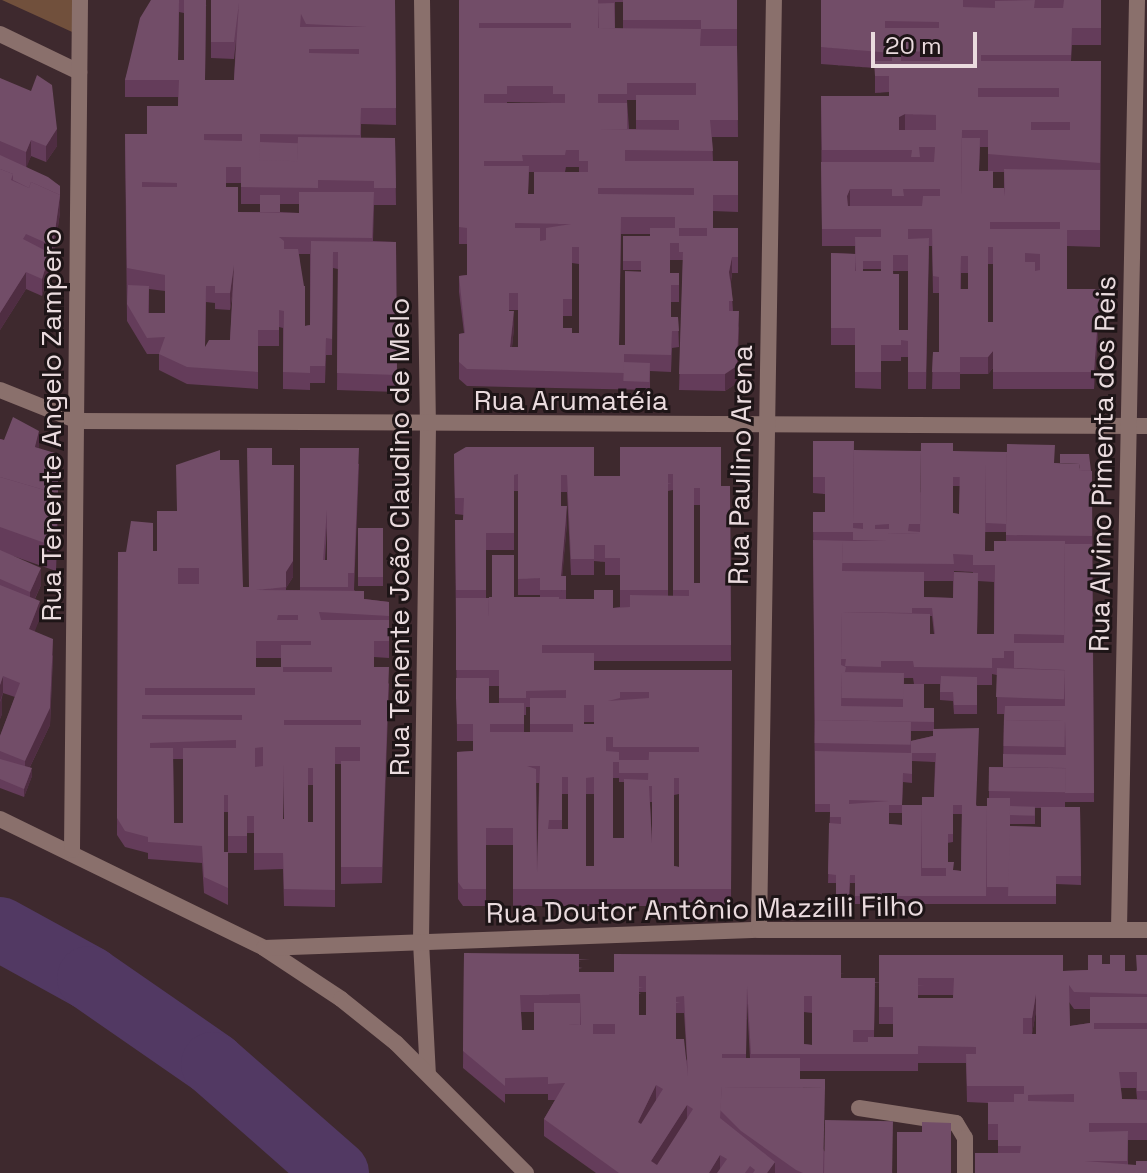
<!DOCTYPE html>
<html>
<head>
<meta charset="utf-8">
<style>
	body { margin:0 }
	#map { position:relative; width:1147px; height:1173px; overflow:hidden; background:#3e292e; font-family:"Space Grotesk",sans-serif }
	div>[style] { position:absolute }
	.green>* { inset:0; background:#71503c }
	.river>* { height:64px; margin:-32px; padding:0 32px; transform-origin:32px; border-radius:32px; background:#523963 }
	.minor>* { height:16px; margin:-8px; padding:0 8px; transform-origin:8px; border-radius:8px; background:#8a706c }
	.wall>* { inset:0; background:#643c5a; transform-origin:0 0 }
	.shaded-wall>* { inset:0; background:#4f2d42 }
	.building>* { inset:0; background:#724d68; transform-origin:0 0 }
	span { translate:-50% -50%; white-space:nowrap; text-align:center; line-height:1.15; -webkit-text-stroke:6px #1e1517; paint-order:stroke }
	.street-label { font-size:28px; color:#eadbde }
	.scale { position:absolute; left:871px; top:32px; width:106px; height:36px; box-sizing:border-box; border:4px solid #eadbde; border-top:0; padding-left:10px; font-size:24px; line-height:28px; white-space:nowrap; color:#eadbde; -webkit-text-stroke:6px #1e1517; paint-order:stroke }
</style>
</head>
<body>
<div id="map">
	<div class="green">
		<i style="clip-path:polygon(2px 0,80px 0,81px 36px)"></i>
	</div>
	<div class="river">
		<i style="left:0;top:929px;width:102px;rotate:28.8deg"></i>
		<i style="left:89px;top:978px;width:151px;rotate:34.7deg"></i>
		<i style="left:213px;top:1064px;width:165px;rotate:41.3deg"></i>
	</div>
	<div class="minor">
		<i style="left:422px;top:0;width:426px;rotate:89.2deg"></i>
		<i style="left:428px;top:426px;width:516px;rotate:90.78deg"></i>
		<i style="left:421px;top:942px;width:132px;rotate:87deg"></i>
		<i style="left:0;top:34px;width:88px;rotate:25.7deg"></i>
		<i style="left:0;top:390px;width:84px;rotate:21.7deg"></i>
		<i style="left:78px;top:421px;width:1069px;rotate:0.27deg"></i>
		<i style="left:0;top:819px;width:294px;rotate:26deg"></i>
		<i style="left:264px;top:948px;width:92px;rotate:33.5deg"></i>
		<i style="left:341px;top:999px;width:70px;rotate:38.7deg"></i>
		<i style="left:396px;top:1043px;width:184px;rotate:45deg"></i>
		<i style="left:72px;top:850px;width:850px;rotate:-89.46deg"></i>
		<i style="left:1119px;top:929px;width:929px;rotate:-88.89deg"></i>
		<i style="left:759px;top:930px;width:930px;rotate:-89.08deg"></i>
		<i style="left:264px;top:948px;width:495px;rotate:-2.1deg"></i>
		<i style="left:759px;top:930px;width:388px"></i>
		<i style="left:859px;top:1108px;width:98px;rotate:8.8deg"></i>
		<i style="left:956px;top:1123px;width:17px;rotate:59deg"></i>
		<i style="left:965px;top:1138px;width:35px;rotate:90deg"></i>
	</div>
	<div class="wall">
		<i style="clip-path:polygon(evenodd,151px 0,206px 0,205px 80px,234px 80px,236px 40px,234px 59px,211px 58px,211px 0,395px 0,396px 125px,361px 124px,361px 138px,395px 138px,396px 205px,374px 205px,373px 241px,396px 242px,397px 392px,337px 390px,338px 269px,333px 268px,332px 355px,326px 355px,325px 383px,310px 383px,310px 390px,283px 389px,283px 328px,279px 327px,279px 346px,258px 346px,258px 389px,187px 384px,159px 370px,159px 354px,147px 354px,127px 321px,125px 134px,147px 134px,178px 106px,178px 97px,125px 97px,125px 80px,151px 0,179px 12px,184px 13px,184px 60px,178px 60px,179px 12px,151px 0,226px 183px,241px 183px,241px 204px,260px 204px,260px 212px,238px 212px,226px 187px,226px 183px,151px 0,280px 204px,299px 204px,299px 213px,280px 212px,280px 204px,151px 0,299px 254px,310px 254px,310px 325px,305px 326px,299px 254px,151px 0,149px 289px,165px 291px,165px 313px,149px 313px,149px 289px,151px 0,233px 292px,230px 340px,205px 347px,206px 302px,215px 303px,215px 309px,230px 310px,233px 292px)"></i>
		<i style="clip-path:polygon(evenodd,459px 0,737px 0,737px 46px,701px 46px,737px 46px,738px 137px,712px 137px,713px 161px,738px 161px,738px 212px,713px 211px,713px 228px,738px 228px,738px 273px,732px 273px,731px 282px,733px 311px,739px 328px,737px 383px,725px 391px,679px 390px,683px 260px,670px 260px,670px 273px,679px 273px,679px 302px,671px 302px,671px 317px,678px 317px,679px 347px,672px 348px,671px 372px,650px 371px,650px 390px,467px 386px,459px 379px,459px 334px,464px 333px,459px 292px,459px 276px,467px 275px,467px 244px,459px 244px,459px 0,615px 2px,623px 2px,623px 29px,615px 28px,615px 2px,459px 0,627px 100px,636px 100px,636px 129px,629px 129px,627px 100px,459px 0,507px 102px,553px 103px,507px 103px,507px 102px,459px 0,566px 167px,579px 167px,579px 172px,565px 172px,566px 167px,459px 0,529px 172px,534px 172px,534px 194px,528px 194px,529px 172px,459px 0,621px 234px,650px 234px,650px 236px,623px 236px,623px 270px,641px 270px,641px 272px,625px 345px,619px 345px,621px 234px,459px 0,572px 263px,579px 264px,579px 333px,572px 333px,563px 328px,563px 316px,572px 316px,572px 263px,459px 0,509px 310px,518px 310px,518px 347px,512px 347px,514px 328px,509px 310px)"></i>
		<i style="clip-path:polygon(evenodd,821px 0,1101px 0,1101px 45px,1072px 45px,1071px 61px,1101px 61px,1100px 247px,1067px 246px,1067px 289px,1100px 306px,1094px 389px,993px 389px,993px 368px,988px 374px,960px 374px,960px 389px,932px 389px,933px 352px,939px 352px,939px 293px,933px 293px,932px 246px,929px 246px,926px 389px,908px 389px,908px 357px,901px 357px,901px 361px,881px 361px,881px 389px,855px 388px,855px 345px,831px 345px,831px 253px,855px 254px,855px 246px,822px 246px,821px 96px,889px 96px,889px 92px,875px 93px,875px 68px,821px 64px,821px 0,980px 147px,988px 147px,988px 171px,979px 171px,980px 147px,821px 0,993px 172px,1004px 172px,1004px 188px,993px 188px,993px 172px,821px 0,988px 264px,993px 264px,993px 322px,988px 322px,988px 264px,821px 0,863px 269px,881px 269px,881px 271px,863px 271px,863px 269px,821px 0,893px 271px,908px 271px,908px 330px,899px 330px,893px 271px,821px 0,961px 273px,968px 273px,968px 289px,961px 289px,961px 273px)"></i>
		<i style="clip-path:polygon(0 78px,57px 146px,46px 162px,31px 156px,26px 167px,60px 186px,60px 212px,53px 263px,50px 262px,50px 269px,42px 296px,26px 289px,0 330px)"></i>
		<i style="clip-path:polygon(0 439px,58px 454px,58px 516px,56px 571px,13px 556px,41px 585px,35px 599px,40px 618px,34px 631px,53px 656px,50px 725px,30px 767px,32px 776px,24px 797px,0 788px,0 736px,15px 697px,3px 693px,2px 697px,2px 714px,0 719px)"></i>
		<i style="clip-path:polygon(evenodd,813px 441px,854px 450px,953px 513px,959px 514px,960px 486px,953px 486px,953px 451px,1055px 463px,1092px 471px,1094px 802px,1065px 802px,1065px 798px,1065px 807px,1080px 807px,1081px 885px,1056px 884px,1056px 904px,855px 904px,855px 883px,850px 883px,849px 904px,836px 904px,836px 883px,828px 883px,830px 812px,815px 812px,813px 512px,825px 512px,825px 494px,813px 493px,813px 441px,985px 532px,1006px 532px,1006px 541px,994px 551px,985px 551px,985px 532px,813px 441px,954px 571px,973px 572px,973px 573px,954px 572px,954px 571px,813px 441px,924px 581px,953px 581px,953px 598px,924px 597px,924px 581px,813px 441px,978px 581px,994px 582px,994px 634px,977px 634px,978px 581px,813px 441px,930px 616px,932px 616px,934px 634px,930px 634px,930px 616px,813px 441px,992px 674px,997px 675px,997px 714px,1004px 714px,1003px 767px,989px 767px,989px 798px,987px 806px,977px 806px,934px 729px,934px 708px,924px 708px,924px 684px,940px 684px,940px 700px,953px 701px,954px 714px,977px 714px,977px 685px,992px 685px,992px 674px,813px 441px,904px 678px,913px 678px,914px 684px,904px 684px,904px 678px,813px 441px,911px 731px,933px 731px,933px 736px,911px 741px,911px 731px,813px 441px,912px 761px,935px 762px,934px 797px,922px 805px,902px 805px,903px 782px,912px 783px,912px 761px,813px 441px,1035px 808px,1041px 808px,1041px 827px,1010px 826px,1010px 824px,1035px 824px,1035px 808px,813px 441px,889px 813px,902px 813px,902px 825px,889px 824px,889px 813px,813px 441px,953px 814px,962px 814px,961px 871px,953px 870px,947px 862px,947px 843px,953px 842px,953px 814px)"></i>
		<i style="clip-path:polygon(evenodd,620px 447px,721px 486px,730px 486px,731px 661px,594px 661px,594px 670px,732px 670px,731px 906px,513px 906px,513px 845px,486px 845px,486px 906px,463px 906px,458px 899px,457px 752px,473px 751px,473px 741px,457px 741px,455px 520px,463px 520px,464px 515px,455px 514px,454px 454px,594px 476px,620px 476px,620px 447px,673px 490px,673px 596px,668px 596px,668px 491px,673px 490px,620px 447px,514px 491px,518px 491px,518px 595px,540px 595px,540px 597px,486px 598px,486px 550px,514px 550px,514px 491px,620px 447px,561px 492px,567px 492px,571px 575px,594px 575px,594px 561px,605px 562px,605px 575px,620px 575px,620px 607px,613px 608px,566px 599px,566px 576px,562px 576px,567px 523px,561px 506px,561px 492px,620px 447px,694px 505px,700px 505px,700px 583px,694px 583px,694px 505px,620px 447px,489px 686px,499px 686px,499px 703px,489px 703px,489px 686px,620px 447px,526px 707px,530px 707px,530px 732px,524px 732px,524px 715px,526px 715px,526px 707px,620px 447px,584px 722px,594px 722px,594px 724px,584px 724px,584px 722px,620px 447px,613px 778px,619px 778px,619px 782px,624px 782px,624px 838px,613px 838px,613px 778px,620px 447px,536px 783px,539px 783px,537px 873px,536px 783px,620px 447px,562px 794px,568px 794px,568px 829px,562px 829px,562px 794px,620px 447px,586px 794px,594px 794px,594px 866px,586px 866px,586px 794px,620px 447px,679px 794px,679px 867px,674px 866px,674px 795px,679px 794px,620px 447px,650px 802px,652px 802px,652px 844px,650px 802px)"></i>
		<i style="clip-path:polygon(evenodd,300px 448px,359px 464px,354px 590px,364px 599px,389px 602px,389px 658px,374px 657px,374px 667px,389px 684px,382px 883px,341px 884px,341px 764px,335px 764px,335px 907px,284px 906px,283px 869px,254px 870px,254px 833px,247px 833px,247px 853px,228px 853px,228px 812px,224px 812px,224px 852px,228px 852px,228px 905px,204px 893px,202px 863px,148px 859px,148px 853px,125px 847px,117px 835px,118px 552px,157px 551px,220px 460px,243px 587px,249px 587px,272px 465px,293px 577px,286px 588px,286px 590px,300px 590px,300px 448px,327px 527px,327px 560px,325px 560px,327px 527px,300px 448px,256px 658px,281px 658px,281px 667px,256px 667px,256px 658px,300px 448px,173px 759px,183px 759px,183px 823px,174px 823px,173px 759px,300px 448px,283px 781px,284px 819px,283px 819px,283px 781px,300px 448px,308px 785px,313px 785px,313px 822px,308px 822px,308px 785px)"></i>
		<i style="left:358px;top:528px;width:25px;height:58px"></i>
		<i style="clip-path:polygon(evenodd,464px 953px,579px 972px,841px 978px,875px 978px,874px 1037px,893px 1037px,893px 1024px,879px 1024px,879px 955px,1063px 971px,1088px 970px,1102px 964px,1125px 971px,1136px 971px,1147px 955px,1147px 1140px,1128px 1140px,1128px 1165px,1147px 1173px,998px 1153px,998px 1140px,988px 1140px,988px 1103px,967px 1102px,966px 1063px,918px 1063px,918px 1071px,800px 1071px,800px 1079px,824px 1151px,893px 1173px,596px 1173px,544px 1136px,544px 1119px,555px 1100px,548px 1100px,548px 1094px,505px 1094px,505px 1103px,463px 1068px,464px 953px,639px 992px,646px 992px,646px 1015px,639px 1015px,639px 992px,464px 953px,918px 995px,953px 995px,953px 998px,918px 998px,918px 995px,464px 953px,1069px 1002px,1074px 1009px,1090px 1009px,1090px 1023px,1070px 1026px,1069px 1002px,464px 953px,747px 1003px,750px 1058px,746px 1058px,747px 1003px,464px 953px,1036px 1011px,1036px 1034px,1032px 1034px,1036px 1011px,464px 953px,521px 1012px,534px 1012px,534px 1030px,522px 1030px,521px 1012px,464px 953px,804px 1012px,812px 1013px,812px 1045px,804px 1044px,804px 1012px,464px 953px,676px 1013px,684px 1013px,687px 1061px,676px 1039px,676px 1013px,464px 953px,1121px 1088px,1136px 1088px,1137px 1099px,1122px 1099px,1121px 1088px)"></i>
	</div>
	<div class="shaded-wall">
		<i style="clip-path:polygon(905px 114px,905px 131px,899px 134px,899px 117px)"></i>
		<i style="clip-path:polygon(57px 129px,57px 146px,46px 162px,46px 146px)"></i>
		<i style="clip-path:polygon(31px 140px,31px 156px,26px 169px,26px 152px)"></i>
		<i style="clip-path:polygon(850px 189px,850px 206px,847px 212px,847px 196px)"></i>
		<i style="clip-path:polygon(60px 195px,60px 212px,53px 263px,53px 246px)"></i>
		<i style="clip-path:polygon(50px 253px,50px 269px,42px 296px,42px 279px)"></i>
		<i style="clip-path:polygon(732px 257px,732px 273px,729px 289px,729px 272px)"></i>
		<i style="clip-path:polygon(234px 265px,234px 282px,230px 310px,230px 293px)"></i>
		<i style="clip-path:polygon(26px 272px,26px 289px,0 330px,0 313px)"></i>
		<i style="clip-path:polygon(1100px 289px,1100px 306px,1094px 389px,1094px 372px)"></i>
		<i style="clip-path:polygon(514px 311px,514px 328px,510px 364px,510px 347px)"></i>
		<i style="clip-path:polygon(739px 311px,737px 383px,725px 391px,725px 374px)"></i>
		<i style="clip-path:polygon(993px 351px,993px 368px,988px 374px,988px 357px)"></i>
		<i style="clip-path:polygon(39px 431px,39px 448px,35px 447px)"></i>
		<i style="clip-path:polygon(294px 465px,293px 577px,286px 588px,286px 572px)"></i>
		<i style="clip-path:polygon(58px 494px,58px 518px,56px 571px,56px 547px)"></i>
		<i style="clip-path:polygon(567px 506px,567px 523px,561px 592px,561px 576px)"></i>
		<i style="clip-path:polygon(41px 568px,41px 585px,30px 609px,30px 592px)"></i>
		<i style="clip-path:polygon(40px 601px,40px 618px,29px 646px,29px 629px)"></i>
		<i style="clip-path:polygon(53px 639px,50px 725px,25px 777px,25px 761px)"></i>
		<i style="clip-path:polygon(3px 676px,3px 693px,0 701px,0 685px)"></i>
		<i style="clip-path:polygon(2px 697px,2px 714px,0 719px,0 702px)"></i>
		<i style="clip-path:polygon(32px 768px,32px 776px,24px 797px,24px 789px)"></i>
		<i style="clip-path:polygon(1036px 994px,1036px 1011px,1032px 1034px,1032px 1018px)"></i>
		<i style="clip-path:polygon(656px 1085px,656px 1102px,638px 1139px,638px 1122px)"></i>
		<i style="clip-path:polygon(687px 1105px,687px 1122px,654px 1173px,651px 1161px)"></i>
		<i style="clip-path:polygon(720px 1155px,720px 1172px,719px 1173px,709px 1173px)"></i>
		<i style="clip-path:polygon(775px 1162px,775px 1173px,767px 1173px)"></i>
	</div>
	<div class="building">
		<i style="clip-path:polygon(evenodd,151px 0,179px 0,178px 60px,184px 60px,184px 0,206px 0,205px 80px,234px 80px,239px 3px,234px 42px,211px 42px,211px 0,395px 0,396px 108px,361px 108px,360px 135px,260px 134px,260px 160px,297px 160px,298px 137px,395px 138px,396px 188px,374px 188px,374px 181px,318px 180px,318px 188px,241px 187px,241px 167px,226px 167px,226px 187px,238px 187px,238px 212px,299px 213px,299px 192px,374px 192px,372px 238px,279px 237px,284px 241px,284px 286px,305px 286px,305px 326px,310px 325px,311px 241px,396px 242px,397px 375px,337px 373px,338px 252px,333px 252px,332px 339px,326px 338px,325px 366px,310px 366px,310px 373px,283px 372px,284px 311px,279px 310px,279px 330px,258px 330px,258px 372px,187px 367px,159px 354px,165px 337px,147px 338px,127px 304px,128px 285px,149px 286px,148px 313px,165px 313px,165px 275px,127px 268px,125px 134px,147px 134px,147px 106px,178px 106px,179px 80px,125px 80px,140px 18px,151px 0,301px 14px,306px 24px,367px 27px,300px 27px,301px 14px,151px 0,309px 49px,359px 49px,359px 54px,309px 53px,309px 49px,151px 0,204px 134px,242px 134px,242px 141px,204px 140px,204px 134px,151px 0,142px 182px,177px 183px,177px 187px,142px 187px,142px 182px,151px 0,234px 265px,230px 340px,209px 340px,205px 347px,206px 286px,215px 286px,215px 293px,230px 293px,234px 265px)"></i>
		<i style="clip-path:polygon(evenodd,459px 0,598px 0,598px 28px,701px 29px,700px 46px,737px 46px,738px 120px,710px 120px,713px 151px,625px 150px,625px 161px,738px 161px,738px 195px,713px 195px,713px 228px,738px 228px,738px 257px,732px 257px,729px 272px,733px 301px,729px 301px,729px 311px,739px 311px,737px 366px,725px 374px,679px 374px,683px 251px,707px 251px,707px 228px,675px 228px,675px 217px,621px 217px,619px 345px,625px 345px,625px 271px,650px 272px,650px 228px,679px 228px,679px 243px,670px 243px,670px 273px,679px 273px,679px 285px,671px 285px,671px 317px,678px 317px,679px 331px,672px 331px,671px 355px,624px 354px,624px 373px,467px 369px,459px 362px,459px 334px,465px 333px,459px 276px,467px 275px,467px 228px,459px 227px,459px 0,479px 23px,571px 23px,571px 28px,479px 28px,479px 23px,459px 0,627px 83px,696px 83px,696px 95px,636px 95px,636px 120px,679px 120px,679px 130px,598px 129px,598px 94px,627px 94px,627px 83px,459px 0,507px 86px,553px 86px,553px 94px,565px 94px,565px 103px,484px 103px,484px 94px,507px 94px,507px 86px,459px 0,566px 150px,579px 150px,579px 161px,588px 161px,588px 172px,534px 172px,534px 194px,528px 194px,529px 166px,484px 166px,484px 161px,523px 161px,522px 155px,565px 155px,566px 150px,459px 0,598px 188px,694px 188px,694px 195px,598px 194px,598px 188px,459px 0,515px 223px,571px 224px,546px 228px,546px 240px,540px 241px,540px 228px,515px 228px,515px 223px,459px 0,572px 247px,579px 247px,579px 333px,572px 333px,572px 328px,563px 328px,563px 299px,572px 299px,572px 247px,459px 0,509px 293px,518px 293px,518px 347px,510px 347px,514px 311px,509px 311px,509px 293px)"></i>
		<i style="clip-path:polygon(623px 0,737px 0,737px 29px,701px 29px,701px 20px,623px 20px)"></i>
		<i style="clip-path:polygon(evenodd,821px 0,963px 0,963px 7px,995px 8px,995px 1px,1035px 0,1034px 8px,1063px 8px,1064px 0,1101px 0,1101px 28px,1072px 28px,1071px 55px,981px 55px,981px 61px,1101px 61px,1100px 163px,988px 154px,988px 130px,962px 130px,961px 196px,1005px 196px,1004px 169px,1100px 170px,1100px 230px,1067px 230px,1067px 289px,1100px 289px,1094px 372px,993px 372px,993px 351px,988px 357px,960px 357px,960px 372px,932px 372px,933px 352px,939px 352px,939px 277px,933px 276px,932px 229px,908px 229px,908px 239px,929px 238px,926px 372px,908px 372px,908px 341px,901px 340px,901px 345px,881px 345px,881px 372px,855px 372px,855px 328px,831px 328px,831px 253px,856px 254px,855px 271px,881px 271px,881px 229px,822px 229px,821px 162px,934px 162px,935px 147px,919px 147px,920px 157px,911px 157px,912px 150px,822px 150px,821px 96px,889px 96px,889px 76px,875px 76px,874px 61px,892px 61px,892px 53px,821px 47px,821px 0,885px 21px,939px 22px,939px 28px,885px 28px,885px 21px,821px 0,901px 51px,940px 52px,940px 61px,901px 61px,901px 51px,821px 0,978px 88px,1059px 88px,1059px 97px,978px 97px,978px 88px,821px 0,905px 114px,936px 115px,936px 130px,899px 130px,899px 117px,905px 114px,821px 0,1031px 122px,1070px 122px,1070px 130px,1031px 130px,1031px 122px,821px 0,850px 189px,892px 189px,892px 196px,904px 196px,903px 189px,940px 189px,940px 196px,923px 196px,922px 206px,848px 206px,847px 196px,850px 189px,821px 0,990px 222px,1060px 222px,1060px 229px,990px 229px,990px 222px,821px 0,988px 247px,993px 247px,993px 322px,988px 322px,988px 247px,821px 0,1025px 253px,1040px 254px,1040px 270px,1035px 271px,1035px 262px,1025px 262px,1025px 253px,821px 0,893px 255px,908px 255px,908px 330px,899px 330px,899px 274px,893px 274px,893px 255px,821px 0,961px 256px,968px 256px,968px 289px,960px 289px,961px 256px)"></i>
		<i style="left:614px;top:3px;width:25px;height:16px;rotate:88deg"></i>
		<i style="clip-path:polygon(37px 75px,52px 85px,57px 129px,46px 146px,31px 140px,26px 152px,0 141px,0 78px,31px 91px)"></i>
		<i style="left:598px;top:103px;width:29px;height:26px"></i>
		<i style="clip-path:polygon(962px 138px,980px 138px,979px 171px,993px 171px,993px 188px,1004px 188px,1005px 196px,961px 196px)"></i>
		<i style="left:260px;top:142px;width:38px;height:18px;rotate:2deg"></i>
		<i style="clip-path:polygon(0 155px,48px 177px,60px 186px,60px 203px,60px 195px,31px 182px,29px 188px,13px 180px,13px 174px,0 169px)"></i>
		<i style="clip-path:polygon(0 169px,13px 174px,11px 180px,29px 188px,31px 182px,60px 195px,53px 246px,26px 234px,23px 239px,50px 253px,42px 279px,26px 272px,0 313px)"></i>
		<i style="left:280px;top:195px;width:17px;height:20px;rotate:90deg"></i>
		<i style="clip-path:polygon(623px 236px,650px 236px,650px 272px,641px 272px,641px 261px,623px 261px)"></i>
		<i style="left:679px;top:236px;width:28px;height:16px"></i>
		<i style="clip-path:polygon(855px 237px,881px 237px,881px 261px,863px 261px,863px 271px,856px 271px)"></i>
		<i style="clip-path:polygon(284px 249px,298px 249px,304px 286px,284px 286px)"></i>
		<i style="left:624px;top:362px;width:26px;height:19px;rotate:2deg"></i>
		<i style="clip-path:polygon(13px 417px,39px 431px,35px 447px,58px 454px,58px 500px,58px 494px,0 477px,0 439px,4px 440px)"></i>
		<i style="clip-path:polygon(813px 441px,854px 441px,853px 532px,813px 532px,813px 512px,825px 512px,825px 477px,813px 477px)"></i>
		<i style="clip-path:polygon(921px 443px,953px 443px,953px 513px,959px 514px,960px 463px,986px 463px,985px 551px,994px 551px,994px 541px,1065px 541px,1064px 635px,1014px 634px,1014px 651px,1004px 651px,1004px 658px,992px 658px,992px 668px,914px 667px,913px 661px,881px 661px,881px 667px,845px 666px,846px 659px,841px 659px,842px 612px,930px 614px,930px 634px,994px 634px,995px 565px,973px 565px,973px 555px,953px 554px,954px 564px,842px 563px,843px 541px,887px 541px,887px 533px,920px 534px)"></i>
		<i style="clip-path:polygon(1007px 444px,1055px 445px,1054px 463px,1080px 464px,1079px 470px,1092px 471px,1092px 536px,1006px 535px)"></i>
		<i style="clip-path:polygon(evenodd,466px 447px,594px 447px,594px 476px,620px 476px,620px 447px,721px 447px,721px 486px,730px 486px,731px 645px,542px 645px,542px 670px,732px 670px,731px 889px,513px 889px,513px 828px,486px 828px,486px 889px,463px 889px,458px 882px,457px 752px,473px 751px,473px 724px,457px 724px,456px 698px,470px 698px,470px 703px,524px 703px,524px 724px,490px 724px,490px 732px,573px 732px,573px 724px,530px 724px,530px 698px,566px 698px,566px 690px,526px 691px,526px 698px,499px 698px,499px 670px,456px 670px,456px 617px,488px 617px,489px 597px,559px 597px,559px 617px,594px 617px,594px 590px,613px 590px,613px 608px,630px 607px,630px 595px,689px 596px,689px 590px,673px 590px,673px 474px,668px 474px,668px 590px,620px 590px,620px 558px,605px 558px,605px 545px,594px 545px,594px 559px,571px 559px,567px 475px,561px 475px,561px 506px,567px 506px,561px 576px,566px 576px,566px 590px,540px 590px,540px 578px,518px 579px,518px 474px,514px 475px,514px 533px,486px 533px,486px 590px,456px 590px,455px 520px,463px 520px,464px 498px,455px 498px,454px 454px,466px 447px,694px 488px,700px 488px,700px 583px,694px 583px,694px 488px,466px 447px,620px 692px,649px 692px,649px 698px,608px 701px,620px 698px,620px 692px,466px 447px,584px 705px,594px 705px,594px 724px,584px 724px,584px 705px,466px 447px,606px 737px,613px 737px,613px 747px,699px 747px,699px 752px,649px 752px,648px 780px,624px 779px,624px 838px,613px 838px,613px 762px,619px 762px,619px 752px,606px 751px,606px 737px,466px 447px,527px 766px,540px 766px,537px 873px,536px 769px,527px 766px,466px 447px,562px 777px,568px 777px,568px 829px,548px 829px,549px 820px,562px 820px,562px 777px,466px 447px,594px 777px,594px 866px,586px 866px,586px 778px,594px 777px,466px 447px,674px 778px,679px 778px,679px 867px,674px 866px,674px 778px,466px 447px,649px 786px,652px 786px,652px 844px,649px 786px)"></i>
		<i style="clip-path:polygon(evenodd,247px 448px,272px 448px,272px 465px,294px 465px,293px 561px,286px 572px,286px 587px,256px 590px,364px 591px,364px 599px,389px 602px,389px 616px,319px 612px,321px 620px,389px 620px,389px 641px,374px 641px,374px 667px,389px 667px,382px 867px,341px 867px,341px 761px,360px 761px,360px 747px,335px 747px,335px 890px,284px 889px,283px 853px,254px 853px,254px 816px,247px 816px,247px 836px,228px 836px,228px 795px,224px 795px,224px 852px,228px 852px,228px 888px,204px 877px,202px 846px,148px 842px,148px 837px,125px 831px,117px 818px,118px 552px,126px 552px,131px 521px,153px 523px,153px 551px,157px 551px,157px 511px,177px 511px,176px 465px,220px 450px,220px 460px,239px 460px,243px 587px,249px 587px,247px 448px,178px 568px,199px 568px,199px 587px,178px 587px,178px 568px,247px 448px,278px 615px,298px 615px,298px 620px,277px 620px,278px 615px,247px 448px,256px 641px,311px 641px,311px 645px,281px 645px,281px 667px,256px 667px,256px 641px,247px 448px,283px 667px,332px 667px,332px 672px,283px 672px,283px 667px,247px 448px,145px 688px,255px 688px,255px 695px,145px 695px,145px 688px,247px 448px,142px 715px,242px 715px,242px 720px,142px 719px,142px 715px,247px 448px,284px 720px,361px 720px,361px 725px,284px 725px,284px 720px,247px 448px,236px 740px,236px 748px,183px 748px,183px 823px,174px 823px,173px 748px,150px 748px,150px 743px,236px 740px,247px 448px,263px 747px,263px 766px,255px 767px,255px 748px,263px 747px,247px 448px,283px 763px,284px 819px,283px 819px,283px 763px,247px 448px,308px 768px,313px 768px,313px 822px,308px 822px,308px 768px)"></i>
		<i style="clip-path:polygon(evenodd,300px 448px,359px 448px,354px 573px,348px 573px,348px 587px,300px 587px,300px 448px,327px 510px,327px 560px,323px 560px,327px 510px)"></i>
		<i style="clip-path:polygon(evenodd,854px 450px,921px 451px,920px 524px,909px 524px,908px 531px,920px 532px,920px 534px,887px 533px,887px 541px,853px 540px,853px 528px,863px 529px,863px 523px,853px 523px,854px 450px,889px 524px,889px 529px,875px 529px,875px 525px,889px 524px)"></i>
		<i style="clip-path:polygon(953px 451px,1007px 452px,1006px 524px,986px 523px,986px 463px,960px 463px,960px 477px,953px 477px)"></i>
		<i style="clip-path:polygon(1060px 454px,1089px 454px,1091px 471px,1079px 470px,1080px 464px,1060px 463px)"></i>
		<i style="clip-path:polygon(0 477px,58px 494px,56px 547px,0 527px)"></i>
		<i style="left:358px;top:528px;width:25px;height:49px"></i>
		<i style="clip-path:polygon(813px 540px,853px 541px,843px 541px,842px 571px,924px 572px,924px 597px,953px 598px,954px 572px,978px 573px,977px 634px,935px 634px,932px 608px,912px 608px,912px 613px,842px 612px,841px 665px,846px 667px,845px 672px,842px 672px,841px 706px,903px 707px,903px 684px,924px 684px,924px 708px,934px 708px,934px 722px,815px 720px,815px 725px)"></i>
		<i style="clip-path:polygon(1065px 544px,1092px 544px,1094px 793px,1065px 793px,1066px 768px,1003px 767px,1003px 754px,1066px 755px,1065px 721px,1004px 720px,1005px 706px,1065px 706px,1065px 670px,1014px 668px,1014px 643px,1064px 643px)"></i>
		<i style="clip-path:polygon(0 550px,41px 568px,30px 592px,0 579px)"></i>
		<i style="left:492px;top:555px;width:22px;height:42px"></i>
		<i style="left:178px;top:584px;width:21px;height:3px"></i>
		<i style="clip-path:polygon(0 585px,40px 601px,29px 629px,53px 639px,50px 708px,25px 761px,0 751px,0 736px,20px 683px,3px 676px,0 685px)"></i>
		<i style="clip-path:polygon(456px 598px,489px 598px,488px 617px,456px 617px,456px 625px)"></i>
		<i style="left:559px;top:599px;width:35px;height:18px"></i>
		<i style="left:542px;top:653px;width:52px;height:17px"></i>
		<i style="left:997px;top:668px;width:68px;height:29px;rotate:2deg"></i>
		<i style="left:842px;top:672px;width:62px;height:26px;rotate:1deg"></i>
		<i style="clip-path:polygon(941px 676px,977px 677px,977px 705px,954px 705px,953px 692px,940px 692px)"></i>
		<i style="clip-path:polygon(456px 678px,489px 678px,489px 703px,470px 703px,470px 698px,456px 698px,456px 706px)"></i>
		<i style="left:815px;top:720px;width:96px;height:23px;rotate:1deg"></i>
		<i style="left:1004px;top:720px;width:61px;height:26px;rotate:1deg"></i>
		<i style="clip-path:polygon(evenodd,979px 728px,976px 806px,987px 806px,986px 896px,855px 896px,855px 875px,850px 875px,849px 896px,836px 895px,836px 875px,828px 874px,829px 823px,841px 824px,841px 817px,830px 817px,830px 804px,815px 804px,815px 751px,911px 753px,911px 741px,933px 736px,933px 729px,979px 728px,912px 753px,936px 753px,934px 797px,948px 797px,947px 834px,953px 834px,953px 805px,962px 805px,961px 871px,953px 870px,954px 862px,946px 862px,946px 876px,921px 876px,922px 805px,902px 805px,903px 773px,912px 774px,912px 753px,979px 728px,849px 800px,889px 801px,849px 804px,849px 800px,979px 728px,889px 805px,902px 805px,902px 825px,889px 824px,889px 805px)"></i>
		<i style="clip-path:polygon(0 759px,32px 768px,24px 789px,0 779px)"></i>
		<i style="left:619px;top:760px;width:30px;height:13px"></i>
		<i style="left:989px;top:767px;width:77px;height:24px;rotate:1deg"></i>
		<i style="left:922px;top:797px;width:26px;height:71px"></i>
		<i style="left:987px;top:798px;width:23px;height:89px"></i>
		<i style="left:1010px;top:806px;width:25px;height:9px;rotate:2deg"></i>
		<i style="clip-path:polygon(1041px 807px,1080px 807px,1081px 876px,1056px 876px,1056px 896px,1008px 896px,1010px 826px,1041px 827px)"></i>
		<i style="clip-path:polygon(evenodd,464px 953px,579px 954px,579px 972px,614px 972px,614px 954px,841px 955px,841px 978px,875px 978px,874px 1030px,853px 1030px,853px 1042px,868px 1042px,868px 1037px,893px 1037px,893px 1007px,879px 1007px,879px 955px,1063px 955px,1063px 971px,1088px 970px,1088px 955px,1102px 955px,1102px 964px,1110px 964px,1110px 955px,1125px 955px,1125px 971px,1137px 971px,1136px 955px,1147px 955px,1147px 994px,1074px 992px,1069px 985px,1070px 1026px,1090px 1023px,1090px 997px,1147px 997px,1147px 1023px,1094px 1023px,1094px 1029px,1147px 1029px,1147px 1091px,1137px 1091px,1137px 1072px,1119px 1072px,1122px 1099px,1147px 1100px,1147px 1123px,1089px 1123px,1089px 1132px,1128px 1131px,1127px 1161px,1085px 1161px,1136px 1165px,1136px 1161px,1147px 1161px,1147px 1173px,975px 1173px,975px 1153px,1020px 1153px,1021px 1146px,998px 1146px,998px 1124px,988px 1124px,988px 1102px,1014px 1102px,1014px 1094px,1024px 1094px,1024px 1086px,967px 1086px,966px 1054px,976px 1054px,976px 1047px,918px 1046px,918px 1054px,751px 1054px,747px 986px,746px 1054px,722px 1054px,722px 1058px,800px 1058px,800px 1079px,825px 1079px,825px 1088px,722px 1087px,720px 1118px,775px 1162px,767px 1173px,753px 1173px,755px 1170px,750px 1166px,745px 1173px,717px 1173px,727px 1159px,720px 1155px,709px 1173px,619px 1173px,544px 1119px,565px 1083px,548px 1084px,548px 1077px,505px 1078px,505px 1086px,463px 1051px,464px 953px,639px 976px,646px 976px,646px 1015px,639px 1015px,639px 976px,464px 953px,918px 978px,954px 978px,953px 998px,918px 998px,918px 978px,464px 953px,580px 994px,581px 1025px,569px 1024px,569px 1030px,522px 1030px,520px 995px,580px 994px,464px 953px,1036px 994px,1036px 1034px,1023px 1034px,1023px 1018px,1032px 1018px,1036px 994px,464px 953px,684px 996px,688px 1076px,684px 1039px,676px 1039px,676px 997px,684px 996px,464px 953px,804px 996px,812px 996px,812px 1045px,804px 1044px,804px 996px,464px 953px,593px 1024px,615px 1024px,615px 1034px,593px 1034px,593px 1024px,464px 953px,656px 1085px,663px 1089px,641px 1124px,638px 1122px,656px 1085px,464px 953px,1074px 1094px,1074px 1102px,1028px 1101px,1028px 1095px,1074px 1094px,464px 953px,687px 1105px,693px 1109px,657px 1165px,651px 1161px,687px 1105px)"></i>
		<i style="clip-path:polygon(534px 1003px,580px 1003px,580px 1025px,569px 1024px,569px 1030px,534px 1030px)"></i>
		<i style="clip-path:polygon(722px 1087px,825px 1088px,823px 1173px,803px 1173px,796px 1170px,741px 1131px,720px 1110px)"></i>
		<i style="left:825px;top:1120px;width:68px;height:53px;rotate:1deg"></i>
		<i style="clip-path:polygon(922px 1122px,951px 1123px,951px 1173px,897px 1173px,897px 1132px,922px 1132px)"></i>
	</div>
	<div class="street-label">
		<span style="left:571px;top:400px">Rua Arumatéia</span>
		<span style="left:51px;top:425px;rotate:-90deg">Rua Tenente Angelo Zampero</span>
		<span style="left:1102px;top:464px;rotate:-89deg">Rua Alvino Pimenta dos Reis</span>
		<span style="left:740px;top:465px;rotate:-89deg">Rua Paulino Arena</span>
		<span style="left:399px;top:537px;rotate:-90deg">Rua Tenente João Claudino de Melo</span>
		<span style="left:705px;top:909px;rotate:-1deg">Rua Doutor Antônio Mazzilli Filho</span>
	</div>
	<div class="scale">20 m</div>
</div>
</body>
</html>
